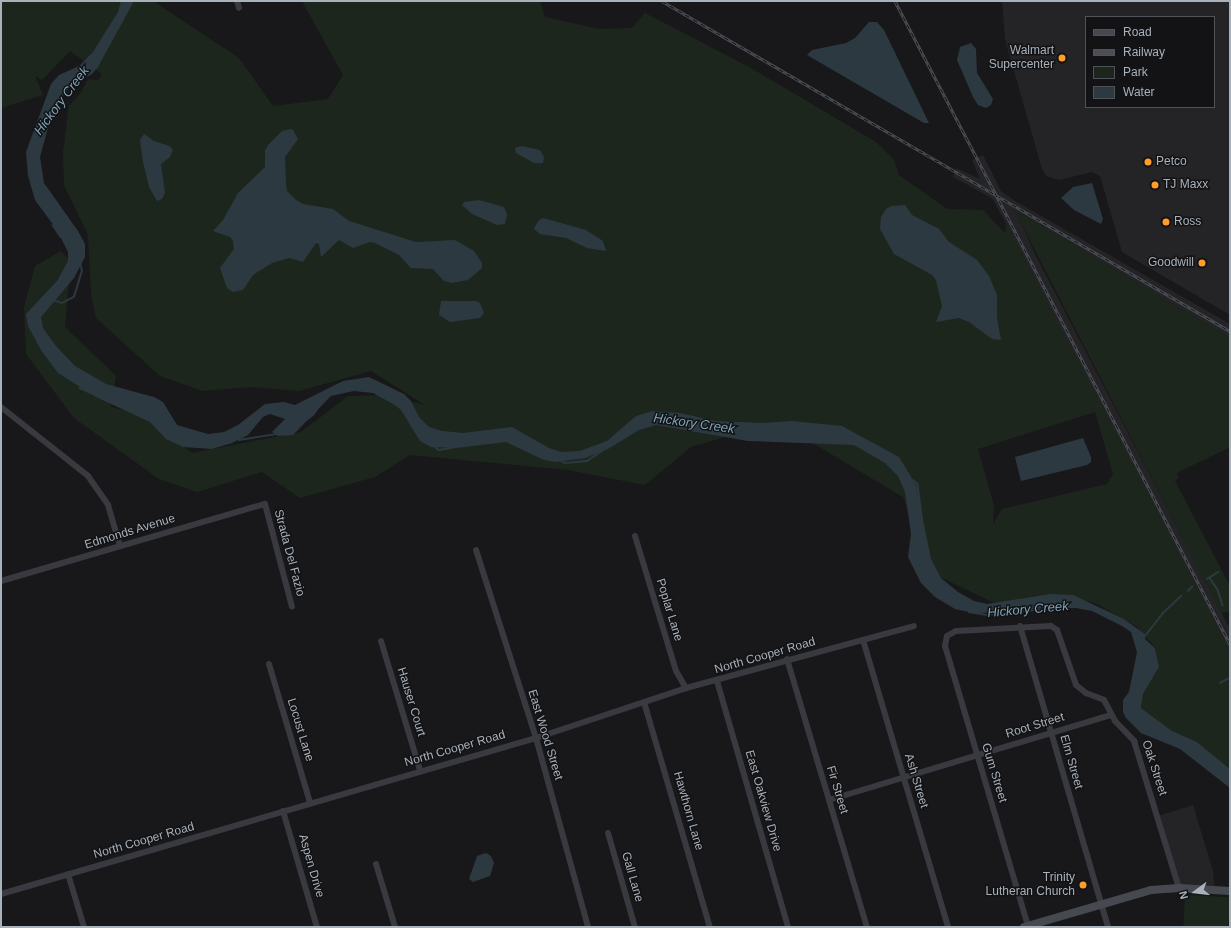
<!DOCTYPE html>
<html>
<head>
<meta charset="utf-8">
<style>
	body { margin:0 }
	#map { position:relative; width:1231px; height:928px; overflow:hidden; background:#18181a; font-family:Helvetica,sans-serif }
	div>[style] { position:absolute }
	.built>* { inset:0; background:#242427 }
	.green>* { inset:0; background:#1d261d; transform-origin:0 0 }
	.water>* { inset:0; background:#2c3940 }
	.stream>* { height:1.5px; margin:-0.75px; padding:0 0.75px; transform-origin:0.75px; border-radius:0.75px; background:#2c3940 }
	.street>* { height:6px; margin:-3px; padding:0 3px; transform-origin:3px; border-radius:3px; background:#383a40 }
	.secondary>* { height:8px; margin:-4px; padding:0 4px; transform-origin:4px; border-radius:4px; background:#464a50 }
	.rail>* { height:3px; margin-top:-1.5px; transform-origin:0; background:repeating-linear-gradient(90deg,#131315 0 4.5px,#4b4f55 0 9px); box-sizing:border-box; border-block:1px solid #4b4f55 }
	.dots>* { width:11px; height:11px; translate:-50% -50%; box-sizing:border-box; border:2px solid #131315; border-radius:50% }
	span { translate:-50% -50%; white-space:nowrap; text-align:center; line-height:1.15; -webkit-text-stroke:3px #131315; paint-order:stroke }
	.poi-label { font-size:12px; color:#a9b1bb }
	.right { translate:-100% -50%; text-align:right }
	.left { translate:0 -50%; text-align:left }
	.street-label { font-size:12px; color:#a9b1bb }
	.water-label { font-size:13px; color:#7da4b8; font-style:italic }
	.frame { position:absolute; inset:0; border:2px solid #a9b1bb; pointer-events:none }
	.legend { position:absolute; left:1085px; top:16px; width:130px; height:92px; box-sizing:border-box; background:#131315; border:1px solid #4f5257; margin:0; padding:5px 7px; list-style:none; font-size:12px; color:#a9b1bb }
	.legend li { display:flex; align-items:center; gap:8px; height:20px }
	.legend b { width:20px; border:1px solid #4f5257 }
	.north { position:absolute; left:1175px; top:872px; width:40px; height:40px; -webkit-text-stroke:3px #131315; paint-order:stroke; rotate:255deg; font-size:11px; font-weight:700; line-height:16px; text-align:center; color:#a9b1bb }
	.north::after { content:''; display:block; margin:auto; width:14px; height:18px; background:#a9b1bb; clip-path:polygon(50% 0,100% 100%,50% 72%,0 100%) }
</style>
</head>
<body>
<div id="map">
	<div class="built">
		<i style="clip-path:polygon(evenodd,1002px 1px,1230px 1px,1230px 315px,1122px 252px,1100px 176px,1092px 172px,1059px 180px,1046px 176px,1042px 169px,1005px 39px,1002px 1px,1086px 17px,1214px 17px,1214px 107px,1086px 107px,1086px 17px)"></i>
		<i style="clip-path:polygon(983px 155px,1001px 191px,1015px 201px,1230px 324px,1230px 338px,1015px 210px,1037px 258px,1230px 629px,1230px 655px,993px 199px,953px 177px,956px 168px,980px 179px,972px 160px)"></i>
		<i style="clip-path:polygon(1193px 805px,1213px 871px,1215px 890px,1180px 887px,1158px 816px)"></i>
	</div>
	<div class="green">
		<i style="clip-path:polygon(evenodd,1px 1px,153px 1px,239px 58px,273px 106px,328px 99px,343px 75px,302px 1px,540px 1px,545px 17px,599px 29px,632px 28px,645px 13px,751px 68px,876px 142px,894px 160px,899px 175px,947px 209px,983px 210px,1005px 233px,1006px 223px,1230px 650px,1230px 769px,1197px 742px,1172px 731px,1141px 708px,1143px 694px,1159px 667px,1155px 647px,1136px 626px,1095px 603px,1050px 594px,994px 603px,930px 572px,903px 497px,814px 444px,759px 427px,691px 447px,645px 485px,568px 470px,410px 455px,375px 477px,300px 498px,262px 472px,197px 492px,159px 479px,74px 418px,26px 354px,24px 307px,35px 266px,61px 251px,74px 265px,69px 279px,65px 327px,116px 376px,111px 407px,142px 414px,192px 453px,301px 432px,348px 396px,385px 395px,425px 405px,371px 371px,299px 391px,252px 387px,203px 391px,160px 376px,96px 318px,91px 294px,88px 235px,64px 185px,63px 152px,69px 106px,80px 94px,88px 79px,98px 80px,102px 74px,70px 51px,42px 80px,35px 76px,43px 95px,1px 108px,1px 1px,1095px 412px,1113px 474px,1107px 484px,1002px 509px,993px 524px,994px 506px,978px 449px,1095px 412px)"></i>
		<i style="clip-path:polygon(1014px 209px,1230px 338px,1230px 447px,1177px 473px,1179px 478px,1175px 481px,1230px 586px,1230px 609px,1228px 612px,1221px 613px)"></i>
		<i style="left:1185px;top:895px;width:45px;height:32px;rotate:3deg"></i>
	</div>
	<div class="water">
		<i style="clip-path:polygon(121px 1px,134px 1px,98px 67px,92px 74px,67px 88px,50px 121px,40px 157px,44px 183px,78px 231px,85px 244px,85px 257px,74px 278px,41px 317px,43px 328px,56px 346px,75px 366px,106px 384px,154px 397px,163px 402px,177px 425px,208px 434px,224px 432px,238px 425px,265px 404px,284px 402px,295px 405px,343px 381px,369px 377px,404px 394px,411px 401px,419px 417px,429px 427px,442px 431px,463px 433px,512px 427px,549px 448px,561px 452px,580px 451px,607px 441px,636px 416px,653px 411px,680px 413px,715px 421px,761px 423px,792px 421px,842px 426px,899px 457px,916px 485px,931px 559px,941px 578px,958px 592px,974px 601px,987px 604px,1050px 594px,1073px 595px,1124px 619px,1146px 635px,1145px 639px,1155px 648px,1159px 667px,1143px 694px,1141px 708px,1172px 731px,1197px 742px,1230px 769px,1230px 788px,1180px 749px,1141px 733px,1126px 718px,1123px 712px,1123px 700px,1129px 692px,1137px 652px,1131px 632px,1122px 626px,1092px 611px,1076px 608px,1041px 608px,1016px 612px,974px 613px,955px 609px,935px 597px,921px 583px,908px 557px,911px 534px,905px 492px,898px 476px,885px 463px,854px 445px,748px 441px,656px 425px,639px 430px,608px 449px,585px 458px,556px 462px,544px 460px,506px 442px,456px 448px,431px 447px,420px 441px,401px 410px,395px 405px,373px 393px,354px 391px,331px 396px,293px 435px,278px 436px,272px 432px,285px 419px,270px 414px,263px 417px,248px 435px,232px 443px,212px 449px,183px 447px,166px 439px,150px 422px,96px 397px,58px 373px,41px 350px,28px 326px,26px 314px,57px 281px,68px 261px,68px 252px,57px 230px,35px 200px,28px 176px,26px 152px,51px 84px,59px 75px,79px 66px,93px 52px,118px 12px)"></i>
		<i style="clip-path:polygon(869px 22px,877px 22px,884px 30px,929px 123px,924px 123px,807px 55px,812px 50px,846px 43px,855px 38px)"></i>
		<i style="clip-path:polygon(971px 43px,976px 49px,977px 73px,993px 99px,991px 105px,986px 108px,978px 105px,973px 97px,957px 60px,960px 47px)"></i>
		<i style="clip-path:polygon(290px 129px,293px 130px,298px 139px,285px 157px,286px 184px,287px 191px,296px 200px,303px 204px,333px 209px,349px 221px,416px 242px,455px 240px,474px 251px,482px 263px,482px 268px,468px 280px,452px 283px,444px 281px,433px 269px,411px 268px,399px 255px,375px 243px,370px 242px,353px 248px,339px 240px,321px 257px,319px 244px,316px 243px,303px 262px,289px 258px,272px 263px,253px 275px,243px 290px,233px 292px,227px 288px,220px 268px,234px 249px,233px 241px,230px 237px,213px 231px,223px 220px,238px 193px,265px 167px,265px 150px,269px 144px,282px 131px)"></i>
		<i style="clip-path:polygon(144px 134px,154px 141px,169px 146px,173px 150px,170px 157px,161px 164px,165px 193px,162px 199px,157px 201px,149px 187px,143px 162px,140px 140px)"></i>
		<i style="clip-path:polygon(522px 146px,540px 150px,544px 157px,543px 163px,534px 163px,516px 153px,515px 148px)"></i>
		<i style="clip-path:polygon(1092px 183px,1103px 219px,1101px 224px,1074px 210px,1061px 198px,1073px 187px)"></i>
		<i style="clip-path:polygon(479px 200px,504px 207px,507px 214px,505px 224px,497px 225px,472px 214px,462px 205px,464px 202px)"></i>
		<i style="clip-path:polygon(905px 205px,912px 215px,939px 229px,949px 242px,977px 260px,989px 276px,997px 295px,997px 319px,1001px 340px,992px 339px,969px 322px,959px 318px,936px 322px,942px 306px,936px 280px,932px 275px,894px 254px,880px 229px,881px 217px,886px 209px,891px 206px)"></i>
		<i style="clip-path:polygon(543px 218px,586px 230px,603px 241px,606px 251px,587px 248px,566px 238px,540px 234px,534px 229px,538px 221px)"></i>
		<i style="clip-path:polygon(441px 301px,476px 301px,480px 303px,484px 313px,480px 318px,450px 322px,439px 315px)"></i>
		<i style="clip-path:polygon(1083px 438px,1091px 457px,1091px 462px,1087px 465px,1021px 481px,1015px 457px)"></i>
		<i style="clip-path:polygon(486px 853px,491px 856px,494px 863px,490px 876px,473px 882px,469px 879px,477px 856px)"></i>
	</div>
	<div class="stream">
		<i style="left:63px;top:94px;width:12px;rotate:-48deg"></i>
		<i style="left:53px;top:225px;width:14px;rotate:56deg"></i>
		<i style="left:53px;top:300px;width:9px;rotate:18deg"></i>
		<i style="left:62px;top:303px;width:13px;rotate:-27deg"></i>
		<i style="left:74px;top:297px;width:27px;rotate:-73deg"></i>
		<i style="left:82px;top:271px;width:8px;rotate:-104deg"></i>
		<i style="left:80px;top:388px;width:12px;rotate:24deg"></i>
		<i style="left:305px;top:421px;width:10px;rotate:-37deg"></i>
		<i style="left:313px;top:415px;width:9px;rotate:-54deg"></i>
		<i style="left:239px;top:440px;width:37px;rotate:-9deg"></i>
		<i style="left:434px;top:446px;width:6px;rotate:39deg"></i>
		<i style="left:439px;top:450px;width:17px;rotate:-10deg"></i>
		<i style="left:561px;top:461px;width:4px;rotate:27deg"></i>
		<i style="left:565px;top:463px;width:22px;rotate:-5deg"></i>
		<i style="left:587px;top:461px;width:18px;rotate:-34deg"></i>
		<i style="left:913px;top:480px;width:6px;rotate:39deg"></i>
		<i style="left:918px;top:484px;width:35px;rotate:83deg"></i>
		<i style="left:1210px;top:578px;width:14px;rotate:56deg"></i>
		<i style="left:1218px;top:590px;width:16px;rotate:72deg"></i>
		<i style="left:1207px;top:579px;width:13px;rotate:-32deg"></i>
		<i style="left:1188px;top:591px;width:6px;rotate:-45deg"></i>
		<i style="left:969px;top:612px;width:18px;rotate:9deg"></i>
		<i style="left:987px;top:615px;width:68px;rotate:-5.9deg"></i>
		<i style="left:1146px;top:635px;width:28px;rotate:-52deg"></i>
		<i style="left:1163px;top:613px;width:25px;rotate:-43deg"></i>
		<i style="left:1220px;top:683px;width:9px;rotate:-27deg"></i>
	</div>
	<div class="street">
		<i style="left:237px;top:1px;width:7px;rotate:74deg"></i>
		<i style="left:1px;top:407px;width:111px;rotate:38.4deg"></i>
		<i style="left:88px;top:476px;width:35px;rotate:55deg"></i>
		<i style="left:108px;top:505px;width:43px;rotate:73.7deg"></i>
		<i style="left:635px;top:536px;width:141px;rotate:73.1deg"></i>
		<i style="left:676px;top:671px;width:20px;rotate:60deg"></i>
		<i style="left:476px;top:550px;width:197px;rotate:72.3deg"></i>
		<i style="left:536px;top:738px;width:196px;rotate:74.6deg"></i>
		<i style="left:1px;top:581px;width:275px;rotate:-16.3deg"></i>
		<i style="left:265px;top:504px;width:106px;rotate:75.3deg"></i>
		<i style="left:1020px;top:626px;width:314px;rotate:73.7deg"></i>
		<i style="left:863px;top:640px;width:299px;rotate:73.5deg"></i>
		<i style="left:381px;top:641px;width:135px;rotate:73.2deg"></i>
		<i style="left:787px;top:659px;width:280px;rotate:73.4deg"></i>
		<i style="left:269px;top:664px;width:144px;rotate:73.5deg"></i>
		<i style="left:717px;top:681px;width:256px;rotate:73.9deg"></i>
		<i style="left:644px;top:702px;width:234px;rotate:73.7deg"></i>
		<i style="left:829px;top:800px;width:294px;rotate:-16.8deg"></i>
		<i style="left:283px;top:811px;width:121px;rotate:73.7deg"></i>
		<i style="left:608px;top:833px;width:98px;rotate:74deg"></i>
		<i style="left:376px;top:864px;width:66px;rotate:73.2deg"></i>
		<i style="left:68px;top:874px;width:55px;rotate:73.2deg"></i>
		<i style="left:1px;top:894px;width:557px;rotate:-16.26deg"></i>
		<i style="left:536px;top:738px;width:158px;rotate:-18.4deg"></i>
		<i style="left:686px;top:688px;width:236px;rotate:-15.2deg"></i>
		<i style="left:1028px;top:926px;width:292px;rotate:-106.5deg"></i>
		<i style="left:945px;top:646px;width:10px;rotate:-79deg"></i>
		<i style="left:947px;top:636px;width:10px;rotate:-29deg"></i>
		<i style="left:956px;top:631px;width:95px;rotate:-3deg"></i>
		<i style="left:1051px;top:626px;width:7px;rotate:34deg"></i>
		<i style="left:1057px;top:630px;width:58px;rotate:70.9deg"></i>
		<i style="left:1076px;top:685px;width:13px;rotate:39deg"></i>
		<i style="left:1086px;top:693px;width:19px;rotate:21deg"></i>
		<i style="left:1104px;top:700px;width:24px;rotate:62deg"></i>
		<i style="left:1115px;top:721px;width:28px;rotate:46deg"></i>
		<i style="left:1134px;top:741px;width:154px;rotate:73deg"></i>
	</div>
	<div class="secondary">
		<i style="left:1024px;top:927px;width:132px;rotate:-16.2deg"></i>
		<i style="left:1151px;top:890px;width:28px;rotate:-4deg"></i>
		<i style="left:1179px;top:888px;width:51px;rotate:3.4deg"></i>
	</div>
	<div class="rail">
		<i style="left:662px;top:1px;width:657px;rotate:30.16deg"></i>
		<i style="left:895px;top:1px;width:725px;rotate:62.48deg"></i>
	</div>
	<div class="dots">
		<i style="left:1062px;top:58px;background:#ff9d2b"></i>
		<i style="left:1148px;top:162px;background:#ff9d2b"></i>
		<i style="left:1155px;top:185px;background:#ff9d2b"></i>
		<i style="left:1166px;top:222px;background:#ff9d2b"></i>
		<i style="left:1202px;top:263px;background:#ff9d2b"></i>
		<i style="left:1083px;top:885px;background:#ff9d2b"></i>
	</div>
	<div class="poi-label">
		<span class="right" style="left:1054px;top:58px">Walmart<br>Supercenter</span>
		<span class="left" style="left:1156px;top:162px">Petco</span>
		<span class="left" style="left:1163px;top:185px">TJ Maxx</span>
		<span class="left" style="left:1174px;top:222px">Ross</span>
		<span class="right" style="left:1194px;top:263px">Goodwill</span>
		<span class="right" style="left:1075px;top:885px">Trinity<br>Lutheran Church</span>
	</div>
	<div class="street-label">
		<span style="left:130px;top:532px;rotate:-17deg">Edmonds Avenue</span>
		<span style="left:289px;top:553px;rotate:75deg">Strada Del Fazio</span>
		<span style="left:669px;top:610px;rotate:73deg">Poplar Lane</span>
		<span style="left:765px;top:656px;rotate:-16deg">North Cooper Road</span>
		<span style="left:411px;top:702px;rotate:73deg">Hauser Court</span>
		<span style="left:1035px;top:726px;rotate:-17deg">Root Street</span>
		<span style="left:300px;top:730px;rotate:73deg">Locust Lane</span>
		<span style="left:545px;top:735px;rotate:73deg">East Wood Street</span>
		<span style="left:455px;top:749px;rotate:-16deg">North Cooper Road</span>
		<span style="left:1071px;top:762px;rotate:74deg">Elm Street</span>
		<span style="left:1154px;top:768px;rotate:72deg">Oak Street</span>
		<span style="left:994px;top:773px;rotate:73deg">Gum Street</span>
		<span style="left:916px;top:781px;rotate:73deg">Ash Street</span>
		<span style="left:837px;top:790px;rotate:73deg">Fir Street</span>
		<span style="left:763px;top:801px;rotate:74deg">East Oakview Drive</span>
		<span style="left:688px;top:811px;rotate:74deg">Hawthorn Lane</span>
		<span style="left:144px;top:841px;rotate:-16deg">North Cooper Road</span>
		<span style="left:311px;top:866px;rotate:74deg">Aspen Drive</span>
		<span style="left:632px;top:877px;rotate:74deg">Gall Lane</span>
	</div>
	<div class="water-label">
		<span style="left:62px;top:101px;rotate:-53deg">Hickory Creek</span>
		<span style="left:694px;top:424px;rotate:8deg">Hickory Creek</span>
		<span style="left:1028px;top:610px;rotate:-5deg">Hickory Creek</span>
	</div>
	<div class="frame"></div>
	<ul class="legend">
	<li><b style="height:5px;background:#464a50"></b>Road</li>
	<li><b style="height:5px;background:#4b4f55"></b>Railway</li>
	<li><b style="height:11px;background:#1d261d"></b>Park</li>
	<li><b style="height:11px;background:#2c3940"></b>Water</li>
	</ul>
	<div class="north">N</div>
</div>
</body>
</html>
